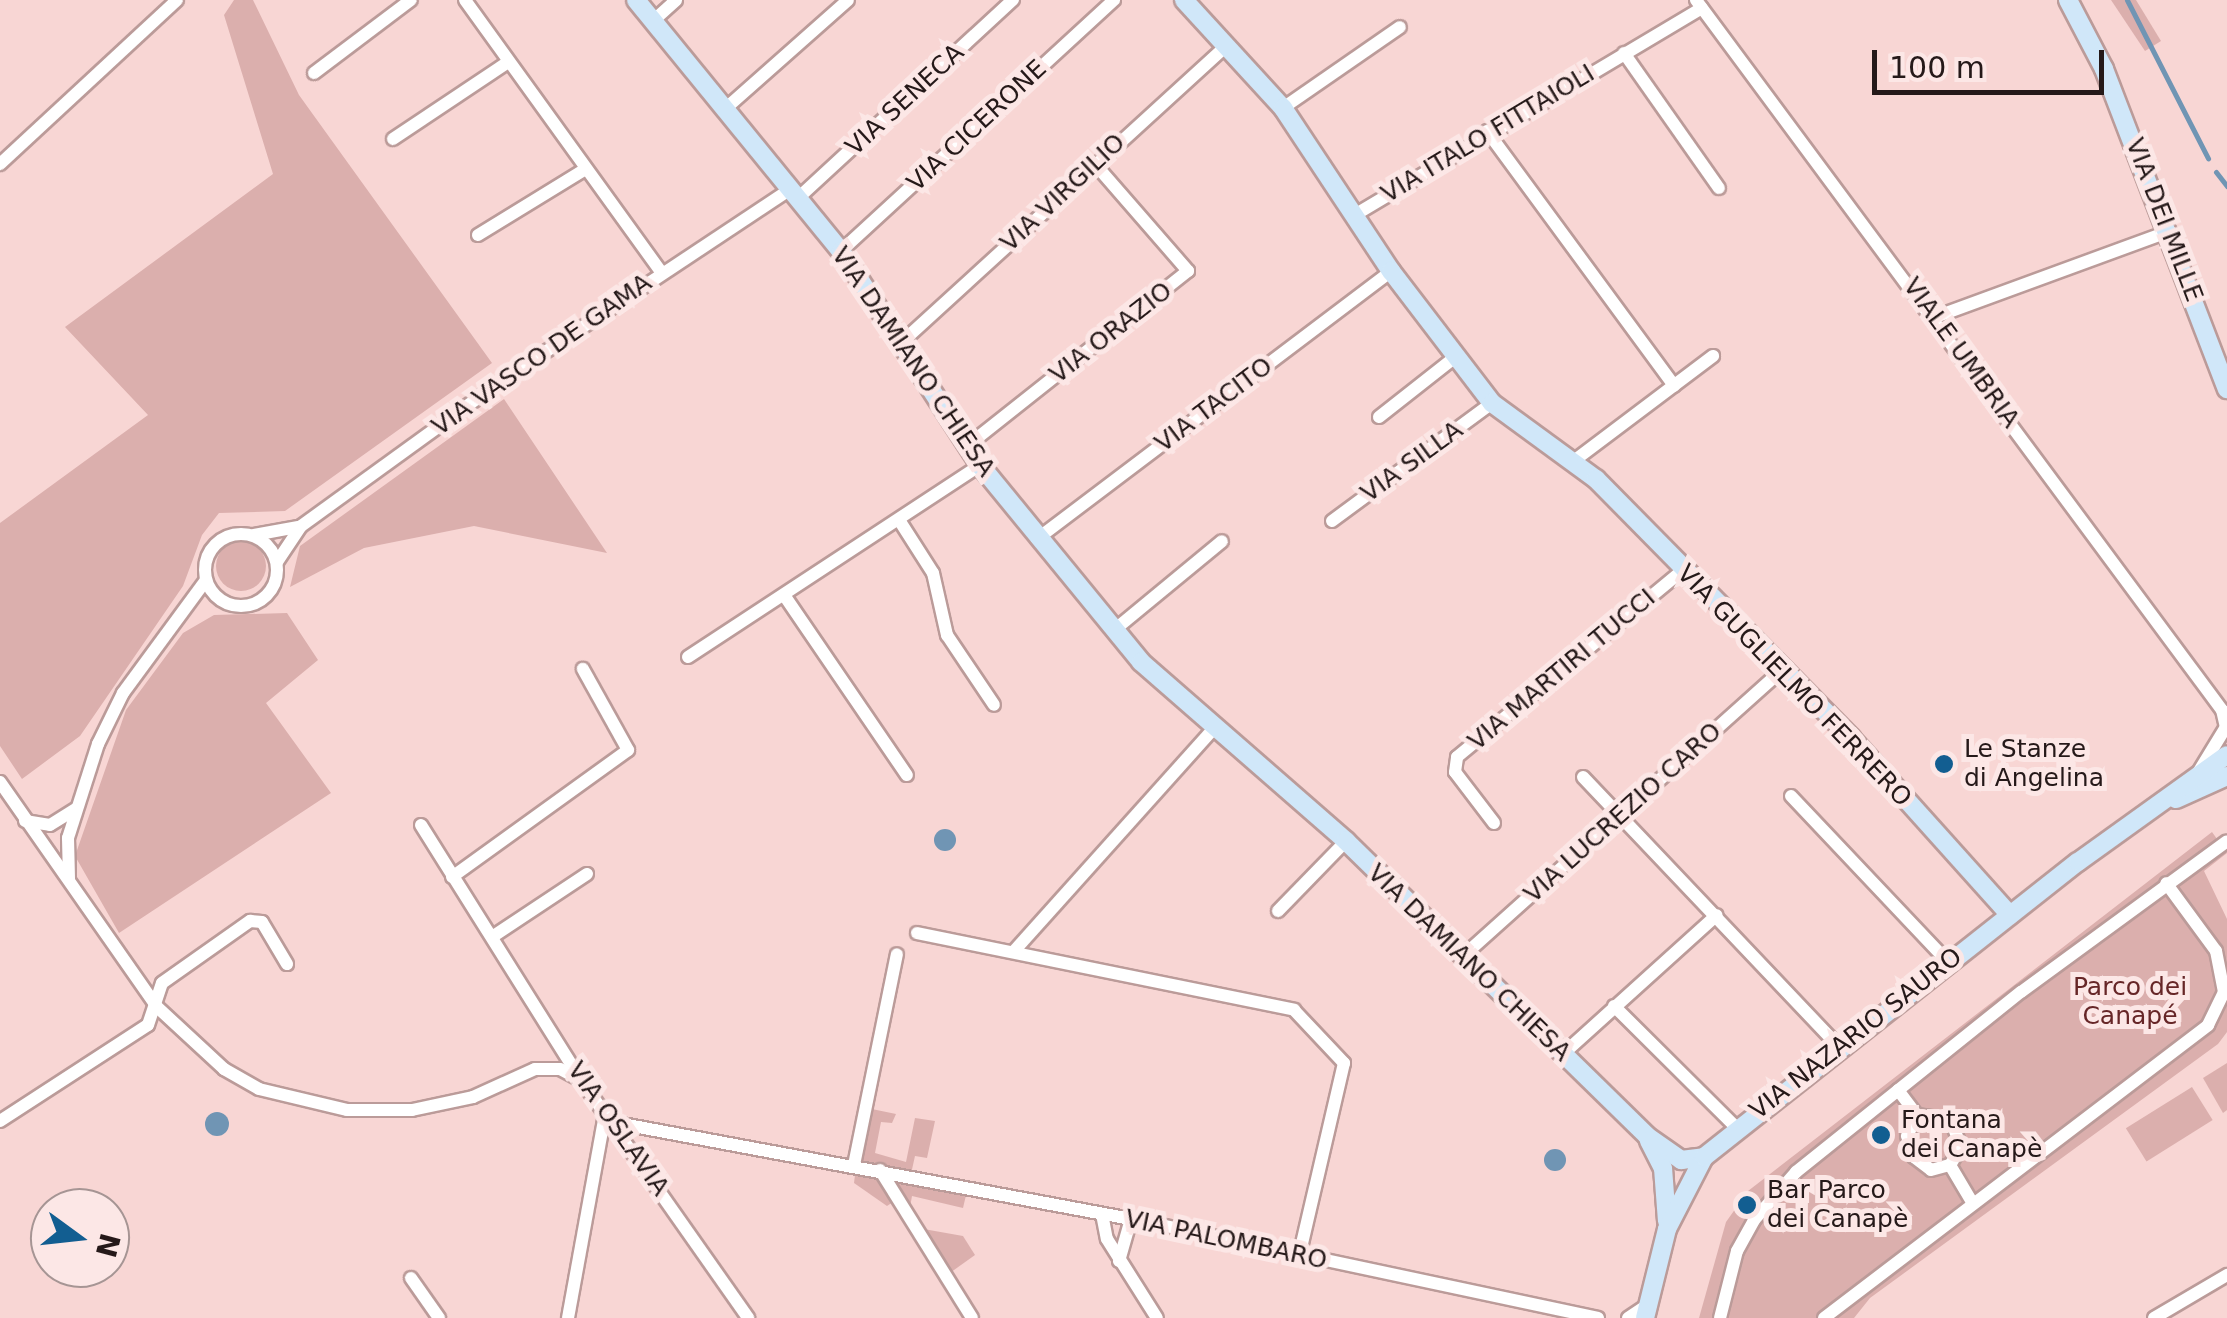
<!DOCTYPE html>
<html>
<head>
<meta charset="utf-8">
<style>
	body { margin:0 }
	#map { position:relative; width:2227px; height:1318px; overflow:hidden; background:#f8d6d4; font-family:"DejaVu Sans",sans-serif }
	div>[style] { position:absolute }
	.green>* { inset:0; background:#dbafad; transform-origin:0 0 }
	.round { border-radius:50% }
	.water>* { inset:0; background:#7095b4 }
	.stream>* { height:5px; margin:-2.5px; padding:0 2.5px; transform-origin:2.5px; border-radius:2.5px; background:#7095b4 }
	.roads { filter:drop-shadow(2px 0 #bb9b99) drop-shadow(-2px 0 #bb9b99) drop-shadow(0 2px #bb9b99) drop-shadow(0 -2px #bb9b99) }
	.street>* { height:12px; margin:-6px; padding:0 6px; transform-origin:6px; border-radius:6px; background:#fff }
	.street>.ring { margin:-6px; padding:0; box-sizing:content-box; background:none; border:12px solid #fff; border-radius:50% }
	.secondary>* { height:18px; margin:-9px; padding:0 9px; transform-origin:9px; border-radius:9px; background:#d0e7f9 }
	.dots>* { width:28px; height:28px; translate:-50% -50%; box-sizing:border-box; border:5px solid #fce7e6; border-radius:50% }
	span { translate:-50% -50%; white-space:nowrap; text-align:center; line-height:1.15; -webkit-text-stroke:10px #fce7e6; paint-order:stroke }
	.street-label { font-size:25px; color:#251919 }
	.poi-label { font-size:25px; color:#251919 }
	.left { translate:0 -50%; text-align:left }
	.park-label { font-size:25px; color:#662627 }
	.north { position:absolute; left:30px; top:1188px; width:100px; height:100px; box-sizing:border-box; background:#fce7e6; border:2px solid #a69594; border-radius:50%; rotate:105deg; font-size:28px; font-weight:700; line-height:40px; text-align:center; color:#251919 }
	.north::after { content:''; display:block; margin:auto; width:35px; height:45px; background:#125e91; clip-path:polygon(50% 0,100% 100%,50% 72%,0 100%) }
	.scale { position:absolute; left:1872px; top:50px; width:232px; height:45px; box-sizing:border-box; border:5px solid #251919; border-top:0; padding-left:12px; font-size:30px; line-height:35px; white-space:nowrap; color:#251919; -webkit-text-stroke:8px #fce7e6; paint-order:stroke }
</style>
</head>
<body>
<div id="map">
	<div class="green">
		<i style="clip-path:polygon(234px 0,253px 0,299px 95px,492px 363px,285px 511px,219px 513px,202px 535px,183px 586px,80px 736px,22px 779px,0 746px,0 523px,148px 415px,65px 327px,273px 174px,224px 15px)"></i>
		<i style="clip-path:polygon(2111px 0,2136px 0,2161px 41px,2145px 51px)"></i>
		<i style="clip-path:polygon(504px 399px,607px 553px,474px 526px,364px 548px,290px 587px,300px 546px)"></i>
		<i class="round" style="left:216px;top:541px;width:50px;height:50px"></i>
		<i style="clip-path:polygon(287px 613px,318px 660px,266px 703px,331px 793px,119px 933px,75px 856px,126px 710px,183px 633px,214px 615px)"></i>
		<i style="clip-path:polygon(2212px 832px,2227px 853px,2204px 871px,2227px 919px,2227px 1032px,2218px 1044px,1870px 1298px,1854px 1318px,1699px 1318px,1726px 1222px,1748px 1191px)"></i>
		<i style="clip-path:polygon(2227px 1063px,2227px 1110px,2223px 1113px,2203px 1078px)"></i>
		<i style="left:2192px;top:1087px;width:39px;height:78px;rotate:58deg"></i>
		<i style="clip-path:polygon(867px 1108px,896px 1114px,892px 1123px,881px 1122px,875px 1153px,906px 1162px,915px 1118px,935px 1121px,927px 1158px,915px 1156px,911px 1174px,856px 1164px)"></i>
		<i style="clip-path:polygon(856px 1167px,879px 1171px,896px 1200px,887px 1206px,854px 1183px)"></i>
		<i style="clip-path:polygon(884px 1173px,967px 1191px,963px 1208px,912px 1196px,909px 1213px)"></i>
		<i style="clip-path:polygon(918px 1228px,963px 1236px,975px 1255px,947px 1275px)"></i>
	</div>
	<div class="water">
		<i class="round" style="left:934px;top:829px;width:22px;height:22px"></i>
		<i class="round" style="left:205px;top:1112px;width:24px;height:24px"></i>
		<i class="round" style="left:1544px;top:1149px;width:22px;height:22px"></i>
	</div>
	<div class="stream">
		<i style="left:2127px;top:0;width:178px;rotate:62.9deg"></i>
		<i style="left:2216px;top:172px;width:18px;rotate:52deg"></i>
	</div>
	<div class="roads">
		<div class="street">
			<i style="left:465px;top:0;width:335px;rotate:54.2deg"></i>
			<i style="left:1696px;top:0;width:884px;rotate:53.47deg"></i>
			<i style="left:2222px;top:710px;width:17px;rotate:77deg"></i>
			<i style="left:2226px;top:727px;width:52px;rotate:121.5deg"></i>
			<i style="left:653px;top:21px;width:31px;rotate:-42deg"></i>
			<i style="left:1624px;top:53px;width:165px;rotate:54.9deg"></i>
			<i style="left:314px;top:73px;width:121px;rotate:-37deg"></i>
			<i style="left:1283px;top:108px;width:142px;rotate:-34.7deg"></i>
			<i style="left:725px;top:109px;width:164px;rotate:-41.5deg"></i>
			<i style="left:1487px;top:131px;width:316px;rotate:53.7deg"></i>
			<i style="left:393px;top:139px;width:138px;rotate:-33.8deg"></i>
			<i style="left:0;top:164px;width:241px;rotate:-42.8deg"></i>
			<i style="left:797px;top:199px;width:294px;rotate:-42.7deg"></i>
			<i style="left:1353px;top:216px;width:406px;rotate:-30.8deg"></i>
			<i style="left:478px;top:235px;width:124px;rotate:-31.5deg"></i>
			<i style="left:841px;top:251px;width:371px;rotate:-42.6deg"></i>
			<i style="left:1935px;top:317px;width:250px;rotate:-20.1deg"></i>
			<i style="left:902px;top:342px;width:439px;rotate:-42.4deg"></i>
			<i style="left:1379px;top:417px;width:95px;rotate:-38.2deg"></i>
			<i style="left:967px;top:446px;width:282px;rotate:-38.4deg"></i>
			<i style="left:1188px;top:271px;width:143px;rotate:-131deg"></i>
			<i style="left:1575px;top:460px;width:173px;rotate:-37deg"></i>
			<i style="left:1332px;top:521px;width:199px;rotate:-36.4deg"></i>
			<i style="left:901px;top:523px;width:59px;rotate:57.4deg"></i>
			<i style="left:933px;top:573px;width:64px;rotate:77.3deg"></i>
			<i style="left:947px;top:635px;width:84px;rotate:56.1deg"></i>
			<i class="ring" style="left:205px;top:534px;width:60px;height:60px"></i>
			<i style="left:254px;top:535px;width:45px;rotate:-10.3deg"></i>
			<i style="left:1037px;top:539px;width:444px;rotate:-37.1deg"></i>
			<i style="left:277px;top:562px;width:43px;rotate:-56.3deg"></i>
			<i style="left:301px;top:526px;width:242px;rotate:-35.9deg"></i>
			<i style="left:497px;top:384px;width:351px;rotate:-33.6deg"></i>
			<i style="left:784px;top:595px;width:218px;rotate:55.7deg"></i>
			<i style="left:1113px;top:631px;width:141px;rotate:-39.5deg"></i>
			<i style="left:688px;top:657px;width:349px;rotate:-33.3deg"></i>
			<i style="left:1583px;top:777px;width:372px;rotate:46.5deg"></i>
			<i style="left:0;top:782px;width:273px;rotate:55.1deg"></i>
			<i style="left:156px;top:1006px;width:93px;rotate:42.8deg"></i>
			<i style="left:224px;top:1069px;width:40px;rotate:29.7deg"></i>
			<i style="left:259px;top:1089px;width:90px;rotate:13.4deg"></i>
			<i style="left:347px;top:1110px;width:65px"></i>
			<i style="left:412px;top:1110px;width:62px;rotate:-12deg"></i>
			<i style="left:473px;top:1097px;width:68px;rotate:-24.3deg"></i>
			<i style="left:535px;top:1069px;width:25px"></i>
			<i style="left:560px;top:1069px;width:24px;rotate:28deg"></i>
			<i style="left:1791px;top:796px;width:228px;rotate:46.6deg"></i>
			<i style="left:25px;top:821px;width:25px;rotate:9deg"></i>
			<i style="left:50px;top:825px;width:31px;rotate:-32deg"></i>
			<i style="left:1494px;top:823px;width:64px;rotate:-127.4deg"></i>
			<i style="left:1455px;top:772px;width:15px;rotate:-82deg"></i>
			<i style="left:1457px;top:757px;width:292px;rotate:-39.6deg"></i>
			<i style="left:421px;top:825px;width:301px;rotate:57.9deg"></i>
			<i style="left:581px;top:1080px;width:291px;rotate:54.9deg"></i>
			<i style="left:452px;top:877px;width:217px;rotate:-35.8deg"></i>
			<i style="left:628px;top:750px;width:93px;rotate:-119.1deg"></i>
			<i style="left:69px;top:879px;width:41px;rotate:-91.4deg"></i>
			<i style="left:68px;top:838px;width:99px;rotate:-72.3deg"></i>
			<i style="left:98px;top:744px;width:57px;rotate:-63.9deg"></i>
			<i style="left:123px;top:693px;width:140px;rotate:-53.7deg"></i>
			<i style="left:1278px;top:911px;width:98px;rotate:-45.8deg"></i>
			<i style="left:917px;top:933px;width:385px;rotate:11.5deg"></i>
			<i style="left:1294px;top:1010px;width:73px;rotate:46.7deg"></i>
			<i style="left:1344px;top:1063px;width:199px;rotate:103.1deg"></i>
			<i style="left:492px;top:937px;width:114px;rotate:-33.6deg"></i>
			<i style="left:1015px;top:950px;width:298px;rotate:-48.1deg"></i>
			<i style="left:1462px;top:957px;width:431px;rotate:-41.9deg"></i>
			<i style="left:1614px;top:1006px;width:173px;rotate:44.8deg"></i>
			<i style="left:1563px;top:1054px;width:207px;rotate:-42.1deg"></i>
			<i style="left:1898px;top:1090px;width:31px;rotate:53deg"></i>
			<i style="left:1917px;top:1115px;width:34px;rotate:8deg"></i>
			<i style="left:1951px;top:1120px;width:29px;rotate:70deg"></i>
			<i style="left:1961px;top:1147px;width:21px;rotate:121deg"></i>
			<i style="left:1950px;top:1165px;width:43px;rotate:59.3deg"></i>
			<i style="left:1917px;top:1115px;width:23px;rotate:115deg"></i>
			<i style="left:1907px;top:1136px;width:22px;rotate:72deg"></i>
			<i style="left:1914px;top:1157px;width:21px;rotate:37deg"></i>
			<i style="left:1931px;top:1170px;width:20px;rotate:-15deg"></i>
			<i style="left:0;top:1121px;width:176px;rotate:-33deg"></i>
			<i style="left:148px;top:1025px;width:44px;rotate:-71.6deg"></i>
			<i style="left:162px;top:983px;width:108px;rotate:-35.2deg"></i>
			<i style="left:250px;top:921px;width:12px;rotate:5deg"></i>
			<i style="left:262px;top:922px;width:49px;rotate:59.2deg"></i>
			<i style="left:617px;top:1123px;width:539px;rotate:10.58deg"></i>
			<i style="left:1147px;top:1222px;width:461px;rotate:12deg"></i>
			<i style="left:854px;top:1165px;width:215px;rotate:-78.5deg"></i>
			<i style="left:880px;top:1170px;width:174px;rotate:58.1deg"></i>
			<i style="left:1102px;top:1214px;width:25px;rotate:79deg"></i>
			<i style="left:1107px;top:1239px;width:93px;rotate:57.7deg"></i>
			<i style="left:1119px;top:1261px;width:44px;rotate:-74.1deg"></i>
			<i style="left:411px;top:1278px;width:49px;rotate:55deg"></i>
			<i style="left:568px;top:1318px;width:212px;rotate:-79.7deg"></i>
			<i style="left:1628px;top:1318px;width:23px;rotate:-34deg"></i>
			<i style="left:1720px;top:1318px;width:69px;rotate:-75.8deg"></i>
			<i style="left:1737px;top:1251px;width:35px;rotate:-61deg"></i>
			<i style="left:1754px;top:1220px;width:64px;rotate:-48.8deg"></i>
			<i style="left:1796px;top:1172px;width:288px;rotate:-38.7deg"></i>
			<i style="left:2021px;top:992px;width:255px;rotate:-36.2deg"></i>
			<i style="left:1824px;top:1318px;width:483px;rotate:-37.3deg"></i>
			<i style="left:2208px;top:1025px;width:37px;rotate:-64deg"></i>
			<i style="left:2224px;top:992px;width:42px;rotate:-101deg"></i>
			<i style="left:2216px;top:951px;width:84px;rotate:-126.3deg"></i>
			<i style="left:2154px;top:1318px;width:85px;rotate:-30.5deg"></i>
		</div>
		<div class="secondary">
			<i style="left:636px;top:0;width:324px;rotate:50.8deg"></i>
			<i style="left:841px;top:251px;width:255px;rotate:57deg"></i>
			<i style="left:980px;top:465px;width:254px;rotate:50.7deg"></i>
			<i style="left:1141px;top:662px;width:272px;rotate:41.1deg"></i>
			<i style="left:1346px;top:841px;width:421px;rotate:44.4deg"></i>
			<i style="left:1647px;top:1136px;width:42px;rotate:35.2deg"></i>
			<i style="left:1681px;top:1160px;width:23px;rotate:-7deg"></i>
			<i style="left:1184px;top:0;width:147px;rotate:47.5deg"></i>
			<i style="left:1283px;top:108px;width:196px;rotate:56.5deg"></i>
			<i style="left:1391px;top:271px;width:166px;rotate:52.6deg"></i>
			<i style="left:1492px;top:403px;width:129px;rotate:36.2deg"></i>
			<i style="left:1596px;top:479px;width:363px;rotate:45.4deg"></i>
			<i style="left:1851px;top:738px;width:238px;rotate:48.1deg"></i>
			<i style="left:2068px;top:0;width:78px;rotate:62.4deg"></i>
			<i style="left:2104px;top:69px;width:343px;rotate:69deg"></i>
			<i style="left:2176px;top:799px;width:56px;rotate:-24.3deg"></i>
			<i style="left:1649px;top:1141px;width:30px;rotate:63deg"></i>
			<i style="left:1663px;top:1168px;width:53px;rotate:85.7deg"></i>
			<i style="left:1645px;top:1318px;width:92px;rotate:-76.1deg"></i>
			<i style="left:1667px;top:1229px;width:81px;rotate:-62.8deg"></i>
			<i style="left:1704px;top:1157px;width:476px;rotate:-38.3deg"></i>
			<i style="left:2078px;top:862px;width:183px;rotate:-35.7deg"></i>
		</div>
	</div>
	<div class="dots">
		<i style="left:1944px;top:764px;background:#125e91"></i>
		<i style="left:1881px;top:1135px;background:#125e91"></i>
		<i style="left:1747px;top:1205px;background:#125e91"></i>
	</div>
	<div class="street-label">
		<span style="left:905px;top:100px;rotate:-43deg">VIA SENECA</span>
		<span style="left:977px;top:126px;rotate:-43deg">VIA CICERONE</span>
		<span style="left:1488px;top:134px;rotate:-31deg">VIA ITALO FITTAIOLI</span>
		<span style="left:1063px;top:193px;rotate:-43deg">VIA VIRGILIO</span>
		<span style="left:2164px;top:220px;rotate:69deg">VIA DEI MILLE</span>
		<span style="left:1111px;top:333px;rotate:-38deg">VIA ORAZIO</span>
		<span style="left:1961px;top:353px;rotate:54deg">VIALE UMBRIA</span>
		<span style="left:542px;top:355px;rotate:-35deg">VIA VASCO DE GAMA</span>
		<span style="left:913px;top:362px;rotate:56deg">VIA DAMIANO CHIESA</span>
		<span style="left:1214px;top:405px;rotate:-37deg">VIA TACITO</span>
		<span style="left:1412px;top:462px;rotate:-36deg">VIA SILLA</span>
		<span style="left:1562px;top:670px;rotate:-40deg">VIA MARTIRI TUCCI</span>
		<span style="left:1794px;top:686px;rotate:46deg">VIA GUGLIELMO FERRERO</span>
		<span style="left:1623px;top:813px;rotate:-42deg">VIA LUCREZIO CARO</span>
		<span style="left:1469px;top:963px;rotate:44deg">VIA DAMIANO CHIESA</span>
		<span style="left:1856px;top:1034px;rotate:-38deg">VIA NAZARIO SAURO</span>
		<span style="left:618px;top:1129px;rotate:55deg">VIA OSLAVIA</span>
		<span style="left:1226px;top:1240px;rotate:12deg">VIA PALOMBARO</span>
	</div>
	<div class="poi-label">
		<span class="left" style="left:1964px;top:764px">Le Stanze<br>di Angelina</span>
		<span class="left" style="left:1901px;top:1135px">Fontana<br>dei Canapè</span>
		<span class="left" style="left:1767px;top:1205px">Bar Parco<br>dei Canapè</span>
	</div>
	<div class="park-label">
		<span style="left:2130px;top:1002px">Parco dei<br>Canapé</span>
	</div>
	<div class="north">N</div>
	<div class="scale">100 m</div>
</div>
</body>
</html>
